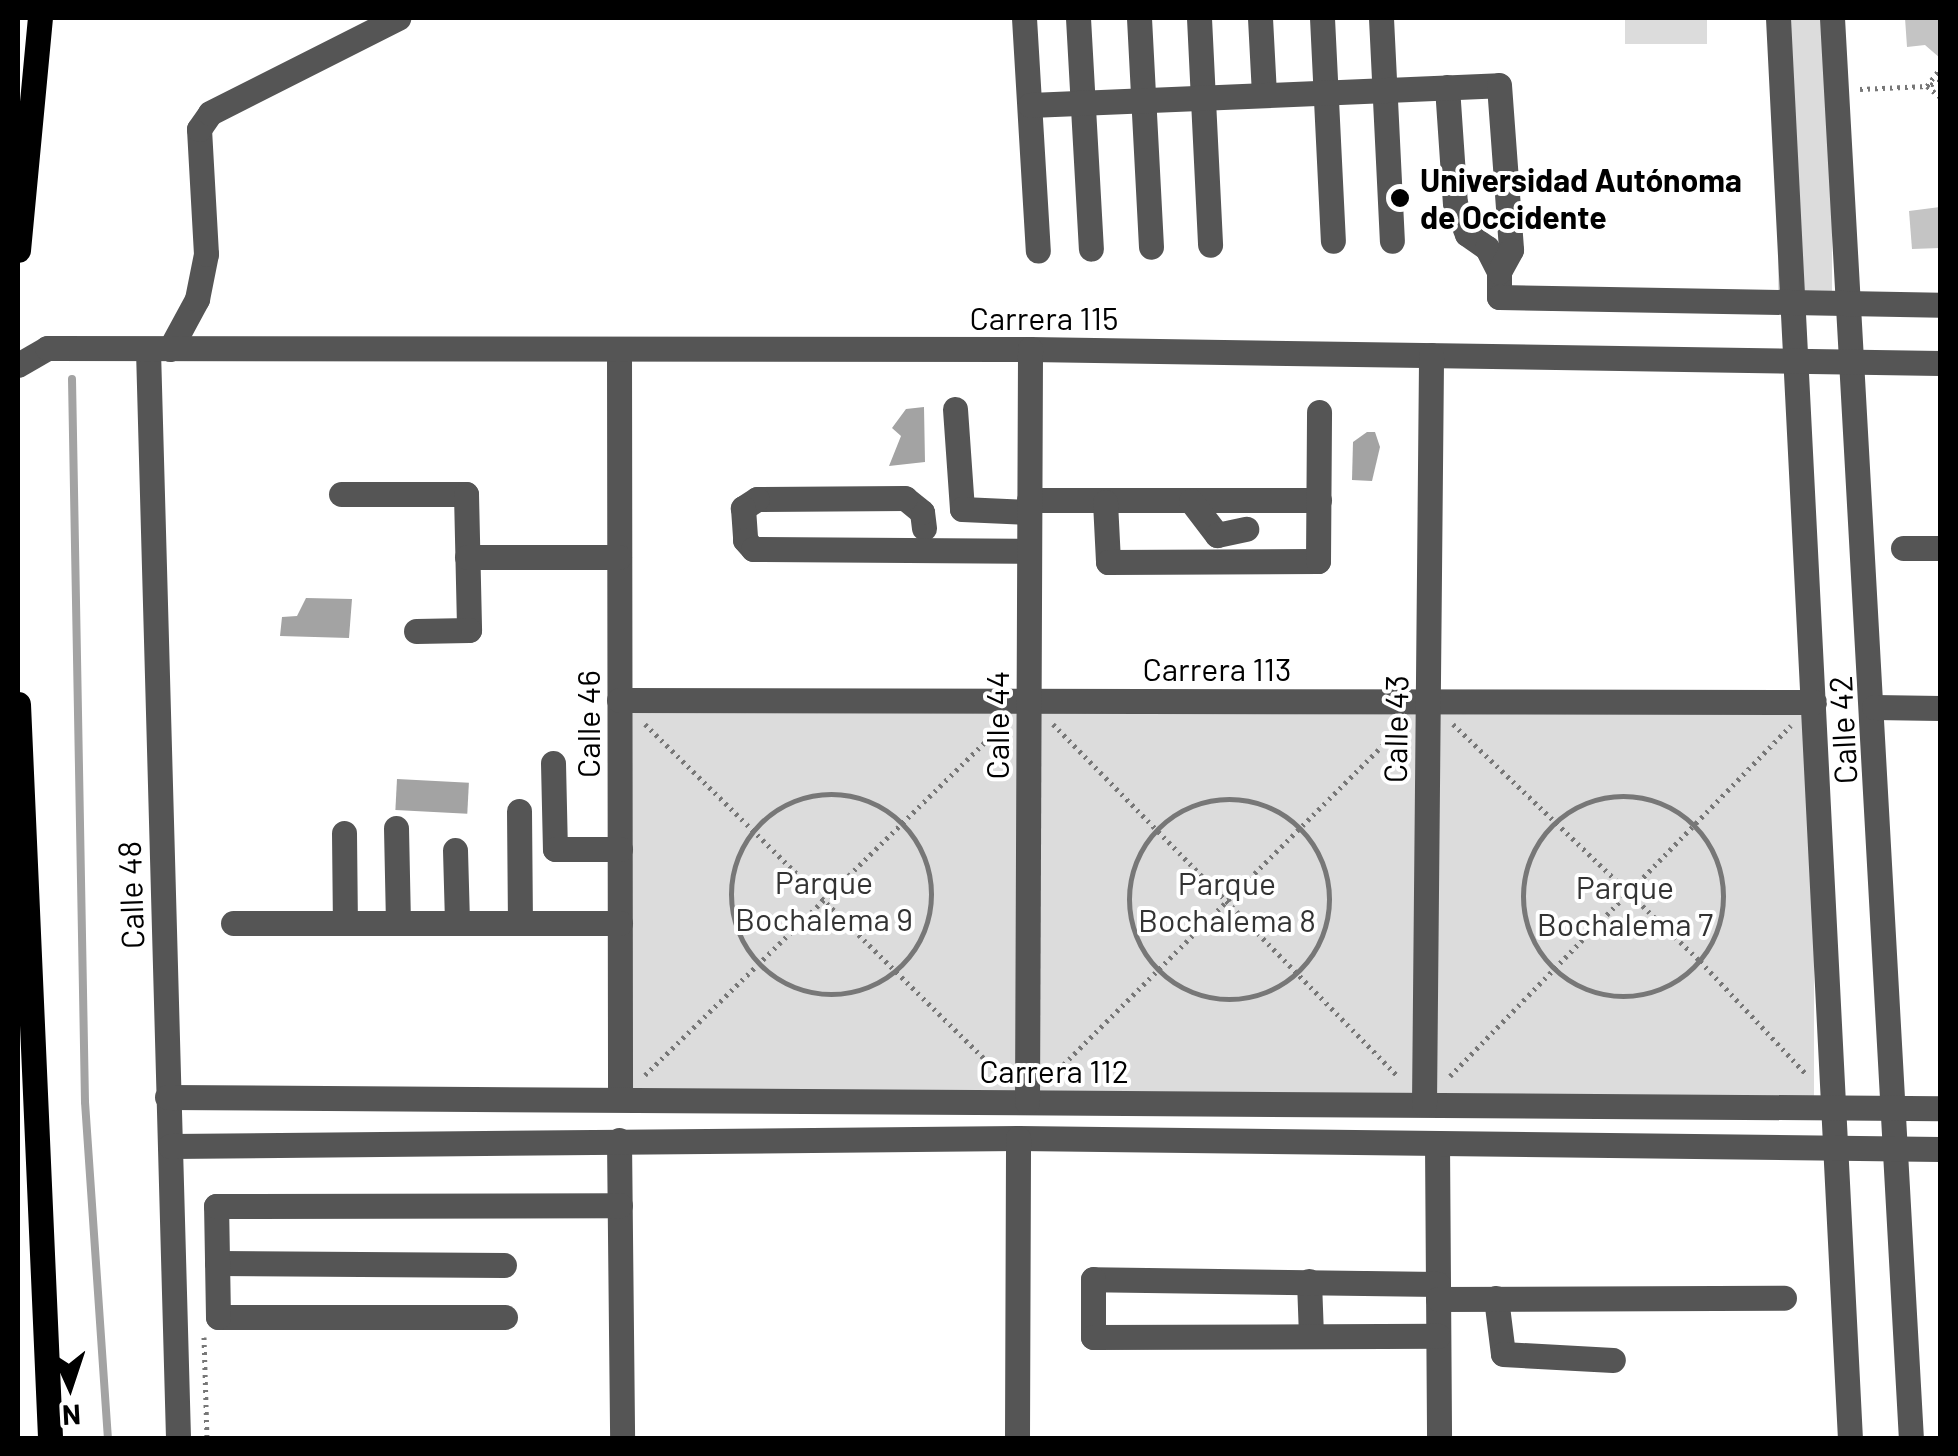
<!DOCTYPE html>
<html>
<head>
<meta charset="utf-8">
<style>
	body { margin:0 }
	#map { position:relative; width:1958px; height:1456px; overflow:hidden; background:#fff; font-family:Barlow,sans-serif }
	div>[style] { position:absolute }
	.green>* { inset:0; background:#dcdcdc; transform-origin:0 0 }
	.water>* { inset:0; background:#a3a3a3; transform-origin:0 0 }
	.stream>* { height:8px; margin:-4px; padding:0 4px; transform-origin:4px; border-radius:4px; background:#a3a3a3 }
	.building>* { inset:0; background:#c4c4c4 }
	.path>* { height:5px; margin-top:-2.5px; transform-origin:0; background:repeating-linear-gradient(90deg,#777 0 2.5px,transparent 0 7.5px) }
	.path>.ring { margin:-2.5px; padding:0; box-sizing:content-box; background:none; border:5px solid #777; border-radius:50% }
	.minor>* { height:25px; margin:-12.5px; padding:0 12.5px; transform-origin:12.5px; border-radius:12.5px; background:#555 }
	.major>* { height:25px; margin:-12.5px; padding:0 12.5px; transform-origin:12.5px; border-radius:12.5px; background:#000 }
	.dots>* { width:28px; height:28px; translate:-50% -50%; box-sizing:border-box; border:5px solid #fff; border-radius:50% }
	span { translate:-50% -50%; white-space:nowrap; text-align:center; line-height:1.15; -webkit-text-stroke:8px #fff; paint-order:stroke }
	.poi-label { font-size:32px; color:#000; font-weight:700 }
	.left { translate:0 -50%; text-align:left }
	.street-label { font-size:32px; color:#000 }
	.park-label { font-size:32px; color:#333 }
	.frame { position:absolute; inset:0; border:20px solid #000; pointer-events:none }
	.north { position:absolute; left:20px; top:1336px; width:100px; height:100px; -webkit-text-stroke:8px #fff; paint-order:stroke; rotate:177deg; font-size:28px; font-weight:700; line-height:40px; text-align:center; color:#000 }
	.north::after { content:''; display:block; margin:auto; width:35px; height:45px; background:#000; clip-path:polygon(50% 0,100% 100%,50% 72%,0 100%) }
</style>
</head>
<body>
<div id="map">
	<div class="green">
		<i style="left:1625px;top:18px;width:82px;height:26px"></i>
		<i style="left:1778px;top:18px;width:54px;height:286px"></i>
		<i style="left:619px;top:700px;width:1195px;height:399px"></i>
	</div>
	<div class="water">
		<i style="clip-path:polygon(924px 407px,925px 462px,889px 466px,901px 436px,892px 428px,906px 409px)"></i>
		<i style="clip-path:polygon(1367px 432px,1375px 432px,1380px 447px,1372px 481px,1352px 480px,1353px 442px)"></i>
		<i style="clip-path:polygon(306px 598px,352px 599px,349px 638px,280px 636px,282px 617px,297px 616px)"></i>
		<i style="left:397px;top:779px;width:72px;height:31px;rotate:3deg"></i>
	</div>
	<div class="stream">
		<i style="left:72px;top:379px;width:723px;rotate:88.97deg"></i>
		<i style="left:85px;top:1102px;width:337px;rotate:86.1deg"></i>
	</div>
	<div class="building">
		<i style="clip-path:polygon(1905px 18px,1940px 18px,1940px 58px,1925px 45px,1907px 47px)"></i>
		<i style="clip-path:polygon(1940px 207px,1940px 248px,1912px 249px,1909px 211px)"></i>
	</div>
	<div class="path">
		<i style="left:1940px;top:81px;width:14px;rotate:159deg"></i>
		<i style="left:1927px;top:86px;width:17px;rotate:40deg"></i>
		<i style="left:1860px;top:89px;width:67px;rotate:-2.6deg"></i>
		<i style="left:1927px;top:86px;width:21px;rotate:-53deg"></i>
		<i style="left:645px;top:724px;width:504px;rotate:44.6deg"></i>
		<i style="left:1053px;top:724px;width:493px;rotate:45.6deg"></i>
		<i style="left:1453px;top:724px;width:342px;rotate:43.8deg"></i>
		<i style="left:1700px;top:961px;width:156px;rotate:46.8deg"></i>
		<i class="ring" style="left:731px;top:794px;width:195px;height:195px"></i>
		<i class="ring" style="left:1523px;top:796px;width:195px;height:195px"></i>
		<i class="ring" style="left:1129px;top:799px;width:195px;height:195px"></i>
		<i style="left:645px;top:1075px;width:499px;rotate:-44.4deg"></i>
		<i style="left:1053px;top:1075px;width:494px;rotate:-45deg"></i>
		<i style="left:1450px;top:1076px;width:489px;rotate:-45.8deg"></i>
		<i style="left:204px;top:1337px;width:101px;rotate:88.3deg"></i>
	</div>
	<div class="minor">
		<i style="left:1024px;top:18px;width:233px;rotate:86.6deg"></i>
		<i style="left:1078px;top:18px;width:231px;rotate:86.8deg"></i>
		<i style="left:1139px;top:18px;width:229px;rotate:87deg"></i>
		<i style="left:1199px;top:18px;width:227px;rotate:87.2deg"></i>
		<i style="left:1260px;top:18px;width:77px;rotate:87deg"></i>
		<i style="left:1322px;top:18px;width:223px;rotate:87.2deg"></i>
		<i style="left:1381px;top:18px;width:223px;rotate:87.2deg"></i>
		<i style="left:1778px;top:18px;width:1422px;rotate:87.1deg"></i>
		<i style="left:1832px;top:18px;width:1422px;rotate:86.82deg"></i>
		<i style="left:1447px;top:87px;width:116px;rotate:86.1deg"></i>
		<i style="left:1455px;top:203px;width:33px;rotate:69deg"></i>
		<i style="left:1467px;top:234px;width:24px;rotate:35deg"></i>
		<i style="left:1487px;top:248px;width:27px;rotate:63deg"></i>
		<i style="left:1499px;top:272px;width:25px;rotate:90deg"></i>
		<i style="left:1499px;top:297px;width:441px;rotate:1deg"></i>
		<i style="left:1030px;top:105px;width:469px;rotate:-2.4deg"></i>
		<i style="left:1499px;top:85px;width:165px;rotate:85.8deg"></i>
		<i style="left:1511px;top:250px;width:25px;rotate:119deg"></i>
		<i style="left:170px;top:349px;width:57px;rotate:-61.6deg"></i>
		<i style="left:197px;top:299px;width:46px;rotate:-78.7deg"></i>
		<i style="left:206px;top:254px;width:125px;rotate:-93.2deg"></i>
		<i style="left:199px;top:129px;width:19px;rotate:-55deg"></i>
		<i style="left:210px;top:113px;width:211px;rotate:-26.8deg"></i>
		<i style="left:148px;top:350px;width:1088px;rotate:88.42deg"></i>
		<i style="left:619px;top:350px;width:749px;rotate:89.92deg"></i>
		<i style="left:18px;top:365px;width:34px;rotate:-30deg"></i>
		<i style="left:47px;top:348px;width:983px;rotate:0.06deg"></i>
		<i style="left:1030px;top:349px;width:910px;rotate:0.88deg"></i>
		<i style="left:955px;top:409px;width:100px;rotate:86deg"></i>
		<i style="left:962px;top:509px;width:67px;rotate:2.6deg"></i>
		<i style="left:341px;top:494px;width:125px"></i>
		<i style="left:466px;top:494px;width:136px;rotate:88.7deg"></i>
		<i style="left:469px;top:630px;width:53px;rotate:178.9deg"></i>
		<i style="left:1029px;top:500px;width:290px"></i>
		<i style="left:1191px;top:501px;width:43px;rotate:52.6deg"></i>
		<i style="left:1217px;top:535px;width:30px;rotate:-12deg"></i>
		<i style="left:1105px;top:502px;width:60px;rotate:87.1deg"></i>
		<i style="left:1108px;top:562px;width:210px;rotate:-0.3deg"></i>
		<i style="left:1318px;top:561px;width:149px;rotate:-89.6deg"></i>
		<i style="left:924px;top:528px;width:16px;rotate:-97deg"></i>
		<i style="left:922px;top:512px;width:22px;rotate:-141deg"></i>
		<i style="left:905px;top:498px;width:148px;rotate:179.6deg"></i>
		<i style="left:757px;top:499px;width:17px;rotate:147deg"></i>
		<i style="left:743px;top:508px;width:32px;rotate:86deg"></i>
		<i style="left:745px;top:540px;width:12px;rotate:48deg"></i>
		<i style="left:753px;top:549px;width:276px;rotate:0.4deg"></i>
		<i style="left:1903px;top:548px;width:37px"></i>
		<i style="left:467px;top:557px;width:152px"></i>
		<i style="left:619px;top:700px;width:1195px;rotate:0.1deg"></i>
		<i style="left:1874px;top:707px;width:66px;rotate:0.9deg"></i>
		<i style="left:553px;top:763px;width:86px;rotate:88.7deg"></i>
		<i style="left:555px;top:849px;width:65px"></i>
		<i style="left:519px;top:811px;width:111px;rotate:89.5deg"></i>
		<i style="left:396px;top:828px;width:95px;rotate:88.8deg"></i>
		<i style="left:344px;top:833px;width:90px;rotate:89.4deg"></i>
		<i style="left:455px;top:850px;width:72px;rotate:88.4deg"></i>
		<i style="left:233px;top:923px;width:387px"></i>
		<i style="left:167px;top:1097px;width:1773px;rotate:0.36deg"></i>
		<i style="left:1027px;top:1102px;width:753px;rotate:-89.77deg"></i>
		<i style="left:1424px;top:1104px;width:749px;rotate:-89.46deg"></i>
		<i style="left:619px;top:1140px;width:298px;rotate:89.4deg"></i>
		<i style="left:1437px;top:1143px;width:295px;rotate:89.6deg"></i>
		<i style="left:170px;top:1146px;width:848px;rotate:-0.54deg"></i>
		<i style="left:1018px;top:1138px;width:922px;rotate:0.68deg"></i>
		<i style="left:217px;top:1263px;width:287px;rotate:0.4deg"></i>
		<i style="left:1309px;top:1281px;width:54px;rotate:87.9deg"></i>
		<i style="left:1438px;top:1284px;width:345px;rotate:-179.2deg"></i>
		<i style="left:1093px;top:1279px;width:58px;rotate:90deg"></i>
		<i style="left:1093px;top:1337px;width:345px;rotate:-0.2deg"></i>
		<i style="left:1496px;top:1298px;width:56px;rotate:82.9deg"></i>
		<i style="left:1503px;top:1354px;width:110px;rotate:3.1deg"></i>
		<i style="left:1438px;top:1299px;width:346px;rotate:-0.2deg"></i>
		<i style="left:505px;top:1317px;width:287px;rotate:180deg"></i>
		<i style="left:218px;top:1317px;width:111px;rotate:-91deg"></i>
		<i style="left:216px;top:1206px;width:404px;rotate:-0.1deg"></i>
		<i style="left:1017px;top:1438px;width:300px;rotate:-89.8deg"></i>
	</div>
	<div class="major">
		<i style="left:18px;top:250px;width:233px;rotate:-84.6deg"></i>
		<i style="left:18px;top:704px;width:735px;rotate:87.5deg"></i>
	</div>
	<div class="dots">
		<i style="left:1400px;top:198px;background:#000"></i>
	</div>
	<div class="poi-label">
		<span class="left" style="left:1420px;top:198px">Universidad Autónoma<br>de Occidente</span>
	</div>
	<div class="street-label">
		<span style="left:1044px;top:317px">Carrera 115</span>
		<span style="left:1217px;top:668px">Carrera 113</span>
		<span style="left:587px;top:724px;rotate:-90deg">Calle 46</span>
		<span style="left:996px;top:725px;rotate:-90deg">Calle 44</span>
		<span style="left:1395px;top:729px;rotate:-89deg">Calle 43</span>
		<span style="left:1842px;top:730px;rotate:-93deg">Calle 42</span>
		<span style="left:130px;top:895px;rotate:-92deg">Calle 48</span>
		<span style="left:1054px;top:1070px">Carrera 112</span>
	</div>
	<div class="park-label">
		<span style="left:824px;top:900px">Parque<br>Bochalema 9</span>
		<span style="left:1227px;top:901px">Parque<br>Bochalema 8</span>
		<span style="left:1625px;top:905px">Parque<br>Bochalema 7</span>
	</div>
	<div class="frame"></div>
	<div class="north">N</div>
</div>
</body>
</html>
